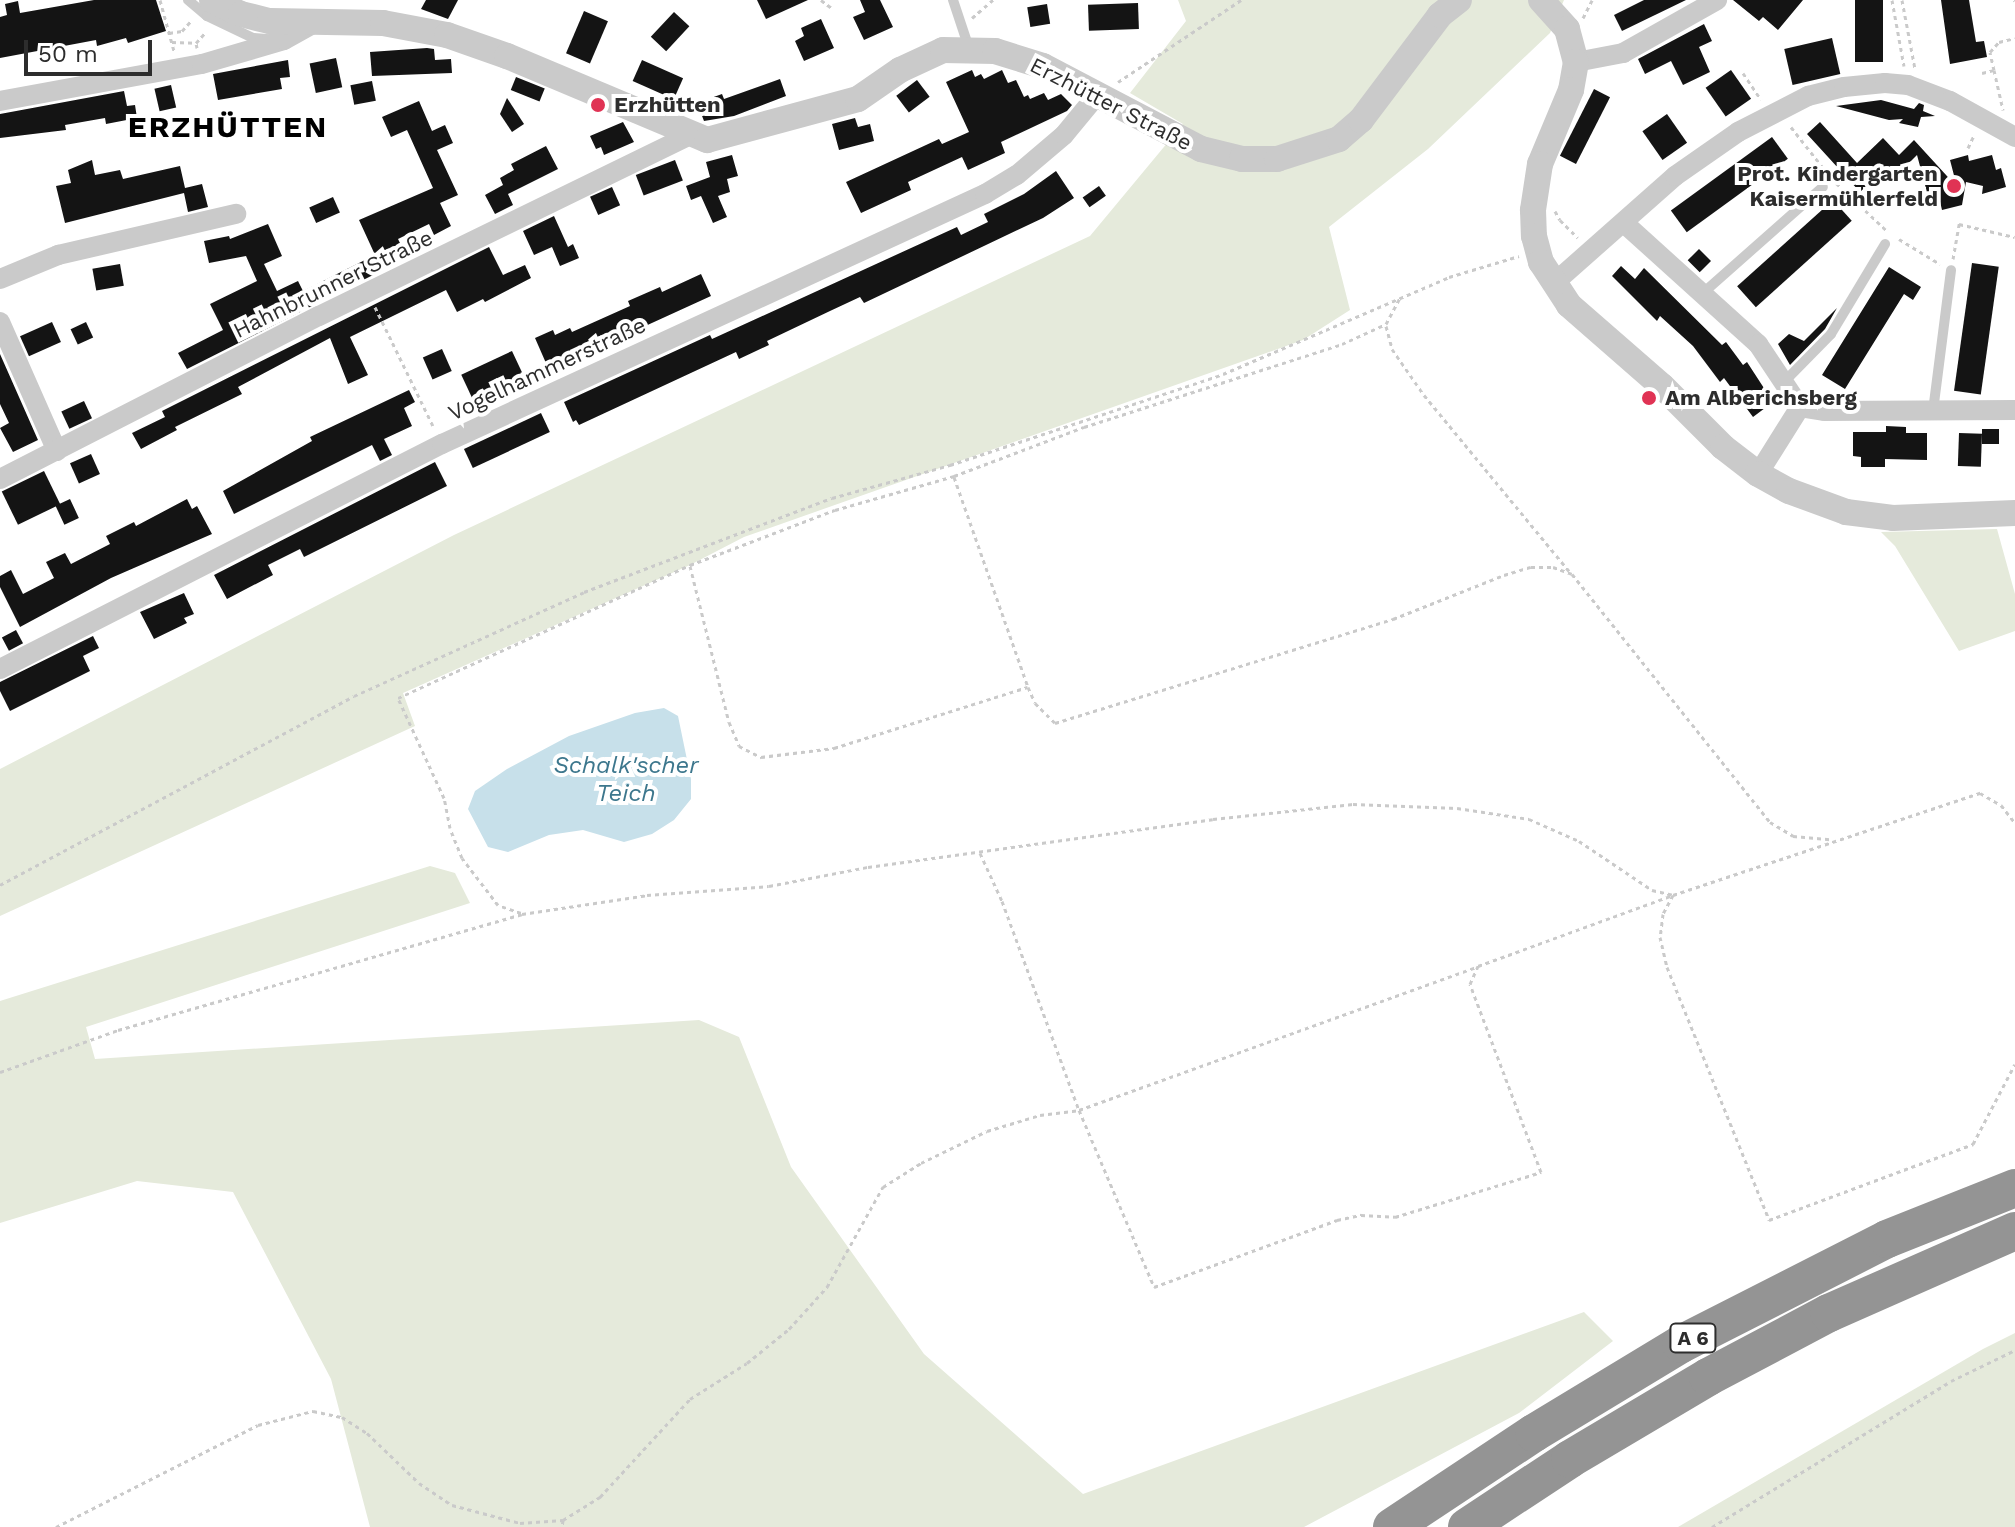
<!DOCTYPE html>
<html>
<head>
<meta charset="utf-8">
<style>
	body { margin:0 }
	#map { position:relative; width:2015px; height:1527px; overflow:hidden; background:#fff; font-family:"Work Sans",sans-serif }
	div>[style] { position:absolute }
	.green>* { inset:0; background:#e5eadb }
	.water>* { inset:0; background:#c7e0ea }
	.building>* { inset:0; background:#141414; transform-origin:0 0 }
	.path>* { height:3px; margin-top:-1.5px; transform-origin:0; background:repeating-linear-gradient(90deg,#cacaca 0 4px,transparent 0 8px) }
	.service>* { height:10px; margin:-5px; padding:0 5px; transform-origin:5px; border-radius:5px; background:#cacaca }
	.minor>* { height:20px; margin:-10px; padding:0 10px; transform-origin:10px; border-radius:10px; background:#cacaca }
	.tertiary>* { height:26px; margin:-13px; padding:0 13px; transform-origin:13px; border-radius:13px; background:#cacaca }
	.motorway>* { height:38px; margin:-19px; padding:0 19px; transform-origin:19px; border-radius:19px; background:#949494 }
	.dots>* { width:22px; height:22px; translate:-50% -50%; box-sizing:border-box; border:4px solid #fff; border-radius:50% }
	span { translate:-50% -50%; white-space:nowrap; text-align:center; line-height:1.15; -webkit-text-stroke:8px #fff; paint-order:stroke }
	.shield-label span { padding:2px 6px; background:#fff; border:2px solid; border-radius:6px; -webkit-text-stroke-width:0 }
	.shield-label { font-size:20px; color:#2d2d2d; font-weight:700 }
	.street-label { font-size:22px; color:#2d2d2d }
	.poi-label { font-size:22px; color:#2d2d2d; font-weight:700 }
	.left { translate:0 -50%; text-align:left }
	.right { translate:-100% -50%; text-align:right }
	.water-label { font-size:24px; color:#3d778d; font-style:italic }
	.district-label { font-size:30px; color:#000; font-weight:700; letter-spacing:2px }
	.scale { position:absolute; left:24px; top:40px; width:128px; height:36px; box-sizing:border-box; border:4px solid #2d2d2d; border-top:0; padding-left:10px; font-size:24px; line-height:28px; white-space:nowrap; color:#2d2d2d; -webkit-text-stroke:6px #fff; paint-order:stroke }
</style>
</head>
<body>
<div id="map">
	<div class="green">
		<i style="clip-path:polygon(1178px 0,1564px 0,1550px 33px,1428px 149px,1329px 227px,1350px 310px,1303px 340px,744px 537px,690px 565px,403px 693px,415px 726px,0 916px,0 769px,454px 535px,1090px 236px,1183px 124px,1130px 93px,1186px 21px)"></i>
		<i style="clip-path:polygon(1997px 529px,2015px 594px,2015px 631px,1959px 651px,1895px 546px,1881px 532px)"></i>
		<i style="clip-path:polygon(430px 866px,455px 873px,470px 903px,86px 1027px,95px 1059px,699px 1020px,739px 1037px,791px 1167px,924px 1354px,1083px 1494px,1584px 1312px,1613px 1341px,1519px 1413px,1304px 1527px,370px 1527px,331px 1379px,233px 1192px,137px 1181px,0 1223px,0 1001px)"></i>
		<i style="clip-path:polygon(2015px 1333px,2015px 1527px,1678px 1527px,1983px 1349px)"></i>
	</div>
	<div class="water">
		<i style="clip-path:polygon(664px 708px,678px 716px,691px 779px,691px 799px,674px 820px,652px 834px,624px 842px,583px 830px,549px 835px,508px 852px,488px 847px,468px 809px,475px 791px,507px 769px,569px 736px,635px 713px)"></i>
	</div>
	<div class="building">
		<i style="clip-path:polygon(94px 0,156px 0,166px 31px,128px 43px,126px 38px,97px 46px,96px 40px,0 58px,0 17px,7px 15px,5px 4px,18px 1px,20px 13px)"></i>
		<i style="clip-path:polygon(426px 0,458px 0,448px 19px,421px 9px)"></i>
		<i style="clip-path:polygon(757px 0,808px 0,766px 19px)"></i>
		<i style="clip-path:polygon(860px 0,880px 0,893px 27px,864px 40px,853px 17px,865px 12px)"></i>
		<i style="clip-path:polygon(1644px 0,1686px 0,1622px 31px,1614px 15px)"></i>
		<i style="clip-path:polygon(1733px 0,1803px 0,1778px 30px,1763px 17px,1759px 21px)"></i>
		<i style="left:1855px;top:0;width:28px;height:62px"></i>
		<i style="clip-path:polygon(1941px 0,1969px 0,1976px 42px,1984px 41px,1987px 57px,1950px 64px)"></i>
		<i style="left:1138px;top:3px;width:26px;height:50px;rotate:88deg"></i>
		<i style="left:1047px;top:4px;width:20px;height:20px;rotate:81deg"></i>
		<i style="left:584px;top:11px;width:26px;height:46px;rotate:23deg"></i>
		<i style="left:674px;top:12px;width:21px;height:34px;rotate:43deg"></i>
		<i style="clip-path:polygon(821px 19px,834px 48px,804px 61px,795px 41px,804px 36px,801px 28px)"></i>
		<i style="clip-path:polygon(1704px 24px,1712px 41px,1699px 47px,1710px 72px,1683px 85px,1671px 61px,1645px 74px,1638px 59px)"></i>
		<i style="left:1832px;top:38px;width:37px;height:49px;rotate:77deg"></i>
		<i style="clip-path:polygon(427px 48px,434px 49px,435px 60px,451px 59px,452px 73px,372px 76px,370px 52px)"></i>
		<i style="left:336px;top:58px;width:30px;height:27px;rotate:78deg"></i>
		<i style="clip-path:polygon(288px 60px,290px 77px,280px 78px,282px 89px,218px 100px,213px 74px)"></i>
		<i style="left:642px;top:60px;width:45px;height:23px;rotate:24deg"></i>
		<i style="clip-path:polygon(972px 70px,975px 77px,981px 74px,984px 79px,1002px 70px,1008px 83px,1016px 80px,1024px 97px,1028px 95px,1030px 99px,1044px 93px,1048px 100px,1061px 94px,1072px 105px,1067px 111px,1001px 142px,1005px 153px,968px 170px,962px 157px,908px 182px,911px 190px,861px 213px,846px 182px,939px 139px,942px 144px,969px 132px,946px 82px)"></i>
		<i style="left:1731px;top:70px;width:35px;height:31px;rotate:55deg"></i>
		<i style="left:516px;top:77px;width:31px;height:14px;rotate:22deg"></i>
		<i style="clip-path:polygon(780px 79px,786px 96px,734px 116px,704px 121px,697px 103px,722px 94px,724px 99px)"></i>
		<i style="left:917px;top:80px;width:21px;height:26px;rotate:53deg"></i>
		<i style="left:372px;top:81px;width:20px;height:22px;rotate:79deg"></i>
		<i style="left:171px;top:85px;width:23px;height:17px;rotate:77deg"></i>
		<i style="left:1594px;top:89px;width:18px;height:75px;rotate:27deg"></i>
		<i style="clip-path:polygon(124px 91px,127px 106px,135px 105px,137px 118px,106px 124px,105px 118px,65px 125px,66px 130px,0 138px,0 114px)"></i>
		<i style="clip-path:polygon(507px 98px,524px 124px,512px 132px,500px 114px)"></i>
		<i style="clip-path:polygon(1881px 100px,1914px 109px,1919px 103px,1924px 105px,1923px 111px,1935px 116px,1921px 117px,1918px 127px,1899px 123px,1903px 119px,1889px 120px,1836px 106px)"></i>
		<i style="clip-path:polygon(419px 101px,432px 131px,445px 125px,453px 143px,437px 150px,458px 195px,440px 203px,451px 226px,434px 235px,429px 224px,398px 239px,401px 245px,376px 257px,359px 220px,433px 188px,407px 130px,391px 137px,382px 117px)"></i>
		<i style="left:1667px;top:114px;width:35px;height:30px;rotate:55deg"></i>
		<i style="clip-path:polygon(855px 118px,858px 127px,870px 124px,874px 141px,839px 150px,832px 124px)"></i>
		<i style="clip-path:polygon(623px 122px,634px 142px,604px 155px,601px 147px,596px 149px,590px 136px)"></i>
		<i style="clip-path:polygon(1820px 122px,1857px 163px,1883px 138px,1899px 155px,1914px 140px,1957px 187px,1950px 160px,1968px 155px,1969px 161px,1992px 155px,1996px 170px,2001px 168px,2006px 187px,1982px 194px,1983px 186px,1966px 182px,1962px 205px,1942px 210px,1938px 193px,1928px 196px,1917px 155px,1896px 176px,1888px 166px,1860px 192px,1807px 134px)"></i>
		<i style="left:1772px;top:137px;width:27px;height:125px;rotate:54deg"></i>
		<i style="clip-path:polygon(546px 146px,558px 169px,508px 194px,513px 205px,495px 214px,485px 195px,503px 185px,500px 178px,514px 170px,511px 164px)"></i>
		<i style="clip-path:polygon(732px 155px,738px 176px,727px 179px,730px 192px,718px 196px,727px 217px,713px 223px,701px 196px,691px 200px,686px 186px,710px 177px,706px 162px)"></i>
		<i style="clip-path:polygon(92px 160px,95px 175px,120px 170px,123px 179px,180px 166px,185px 188px,202px 184px,208px 207px,188px 212px,184px 193px,65px 223px,56px 186px,71px 183px,68px 170px)"></i>
		<i style="left:675px;top:160px;width:22px;height:42px;rotate:69deg"></i>
		<i style="clip-path:polygon(1056px 171px,1074px 198px,1043px 218px,864px 303px,860px 297px,830px 311px,767px 341px,769px 345px,739px 359px,736px 352px,579px 425px,576px 420px,573px 422px,564px 402px,710px 335px,712px 339px,957px 227px,961px 235px,988px 222px,984px 214px,1024px 194px)"></i>
		<i style="left:1099px;top:186px;width:12px;height:20px;rotate:55deg"></i>
		<i style="left:612px;top:187px;width:20px;height:24px;rotate:66deg"></i>
		<i style="left:333px;top:197px;width:17px;height:26px;rotate:66deg"></i>
		<i style="left:1833px;top:200px;width:28px;height:129px;rotate:48deg"></i>
		<i style="clip-path:polygon(554px 216px,568px 247px,573px 244px,579px 258px,560px 266px,552px 247px,534px 255px,523px 231px)"></i>
		<i style="clip-path:polygon(268px 224px,282px 256px,264px 264px,277px 291px,298px 281px,303px 291px,367px 259px,375px 274px,187px 369px,178px 353px,223px 330px,210px 304px,257px 281px,246px 256px,209px 263px,204px 241px,229px 236px,230px 239px)"></i>
		<i style="clip-path:polygon(489px 247px,503px 275px,525px 265px,531px 278px,485px 302px,483px 299px,457px 312px,446px 290px,350px 337px,368px 375px,348px 384px,330px 338px,238px 387px,242px 394px,175px 427px,177px 430px,141px 449px,132px 433px,165px 417px,162px 411px)"></i>
		<i style="left:1699px;top:249px;width:17px;height:16px;rotate:45deg"></i>
		<i style="left:1972px;top:263px;width:27px;height:129px;rotate:8deg"></i>
		<i style="left:120px;top:264px;width:22px;height:28px;rotate:80deg"></i>
		<i style="clip-path:polygon(1621px 266px,1635px 279px,1644px 268px,1722px 345px,1726px 342px,1743px 365px,1747px 362px,1773px 402px,1753px 417px,1724px 378px,1720px 382px,1693px 346px,1660px 316px,1657px 321px,1612px 276px)"></i>
		<i style="clip-path:polygon(1889px 267px,1921px 287px,1913px 300px,1904px 294px,1845px 389px,1822px 375px)"></i>
		<i style="clip-path:polygon(701px 274px,711px 296px,549px 370px,535px 338px,553px 330px,555px 335px,570px 328px,572px 332px,630px 306px,628px 301px,660px 287px,662px 292px)"></i>
		<i style="clip-path:polygon(1837px 308px,1825px 329px,1790px 365px,1778px 344px,1789px 334px,1804px 341px)"></i>
		<i style="left:52px;top:322px;width:22px;height:35px;rotate:66deg"></i>
		<i style="left:86px;top:322px;width:17px;height:17px;rotate:65deg"></i>
		<i style="left:442px;top:349px;width:24px;height:21px;rotate:66deg"></i>
		<i style="left:512px;top:351px;width:31px;height:56px;rotate:65deg"></i>
		<i style="clip-path:polygon(0 354px,38px 440px,13px 452px,0 428px,9px 423px,0 404px)"></i>
		<i style="clip-path:polygon(409px 390px,415px 402px,404px 408px,412px 426px,384px 439px,392px 455px,380px 461px,372px 445px,234px 514px,223px 491px,312px 441px,310px 437px)"></i>
		<i style="left:84px;top:401px;width:19px;height:25px;rotate:65deg"></i>
		<i style="left:541px;top:413px;width:21px;height:85px;rotate:65deg"></i>
		<i style="clip-path:polygon(1886px 426px,1906px 427px,1906px 433px,1927px 433px,1927px 460px,1885px 459px,1885px 467px,1861px 467px,1861px 457px,1853px 456px,1853px 432px,1886px 432px)"></i>
		<i style="left:1982px;top:429px;width:17px;height:15px"></i>
		<i style="left:1959px;top:433px;width:23px;height:33px;rotate:2deg"></i>
		<i style="left:91px;top:454px;width:22px;height:23px;rotate:66deg"></i>
		<i style="clip-path:polygon(435px 462px,447px 486px,304px 557px,300px 549px,268px 565px,273px 575px,227px 599px,214px 575px)"></i>
		<i style="left:44px;top:471px;width:37px;height:47px;rotate:64deg"></i>
		<i style="left:70px;top:499px;width:21px;height:16px;rotate:65deg"></i>
		<i style="clip-path:polygon(187px 499px,192px 509px,197px 506px,212px 534px,111px 578px,20px 627px,0 587px,0 576px,11px 570px,23px 594px,54px 578px,46px 562px,65px 553px,71px 564px,110px 544px,106px 536px,134px 522px,136px 526px)"></i>
		<i style="clip-path:polygon(184px 593px,194px 614px,184px 618px,187px 623px,154px 639px,140px 612px)"></i>
		<i style="left:16px;top:630px;width:15px;height:16px;rotate:62deg"></i>
		<i style="clip-path:polygon(93px 636px,99px 648px,83px 656px,90px 671px,10px 711px,0 691px,0 682px)"></i>
	</div>
	<div class="path">
		<i style="left:160px;top:0;width:53px;rotate:74.6deg"></i>
		<i style="left:821px;top:0;width:15px;rotate:37deg"></i>
		<i style="left:1892px;top:0;width:67px;rotate:79.7deg"></i>
		<i style="left:1902px;top:0;width:70px;rotate:79.3deg"></i>
		<i style="left:2014px;top:0;width:1px;rotate:45deg"></i>
		<i style="left:972px;top:18px;width:28px;rotate:-41deg"></i>
		<i style="left:1583px;top:18px;width:20px;rotate:-63deg"></i>
		<i style="left:169px;top:33px;width:13px;rotate:-9deg"></i>
		<i style="left:182px;top:31px;width:15px;rotate:-48deg"></i>
		<i style="left:172px;top:42px;width:24px;rotate:2deg"></i>
		<i style="left:197px;top:48px;width:5px;rotate:-101deg"></i>
		<i style="left:196px;top:43px;width:15px;rotate:-48deg"></i>
		<i style="left:1994px;top:70px;width:18px;rotate:-103deg"></i>
		<i style="left:1990px;top:52px;width:13px;rotate:-48deg"></i>
		<i style="left:1999px;top:42px;width:16px;rotate:-14deg"></i>
		<i style="left:1743px;top:73px;width:32px;rotate:56deg"></i>
		<i style="left:1982px;top:73px;width:12px;rotate:-14deg"></i>
		<i style="left:1994px;top:70px;width:41px;rotate:77.3deg"></i>
		<i style="left:1118px;top:82px;width:148px;rotate:-33.7deg"></i>
		<i style="left:1791px;top:127px;width:60px;rotate:51.8deg"></i>
		<i style="left:1968px;top:148px;width:14px;rotate:-65deg"></i>
		<i style="left:1836px;top:183px;width:69px;rotate:43.2deg"></i>
		<i style="left:1555px;top:211px;width:10px;rotate:61deg"></i>
		<i style="left:1560px;top:220px;width:25px;rotate:45deg"></i>
		<i style="left:1899px;top:239px;width:48px;rotate:31.4deg"></i>
		<i style="left:1953px;top:259px;width:36px;rotate:-80deg"></i>
		<i style="left:1959px;top:224px;width:57px;rotate:13.1deg"></i>
		<i style="left:375px;top:307px;width:132px;rotate:64deg"></i>
		<i style="left:1386px;top:326px;width:24px;rotate:75deg"></i>
		<i style="left:1392px;top:349px;width:56px;rotate:55.2deg"></i>
		<i style="left:1424px;top:395px;width:228px;rotate:50.5deg"></i>
		<i style="left:954px;top:477px;width:223px;rotate:70.6deg"></i>
		<i style="left:1028px;top:687px;width:17px;rotate:66deg"></i>
		<i style="left:1035px;top:703px;width:28px;rotate:45deg"></i>
		<i style="left:1055px;top:723px;width:354px;rotate:-17.1deg"></i>
		<i style="left:1393px;top:619px;width:119px;rotate:-21.6deg"></i>
		<i style="left:1504px;top:575px;width:28px;rotate:-17deg"></i>
		<i style="left:1531px;top:567px;width:22px"></i>
		<i style="left:1553px;top:567px;width:20px;rotate:20deg"></i>
		<i style="left:1572px;top:574px;width:317px;rotate:51.4deg"></i>
		<i style="left:1770px;top:822px;width:27px;rotate:31deg"></i>
		<i style="left:1793px;top:836px;width:37px;rotate:5deg"></i>
		<i style="left:690px;top:566px;width:161px;rotate:76deg"></i>
		<i style="left:729px;top:722px;width:26px;rotate:67deg"></i>
		<i style="left:739px;top:746px;width:25px;rotate:27deg"></i>
		<i style="left:761px;top:757px;width:74px;rotate:-7deg"></i>
		<i style="left:834px;top:748px;width:203px;rotate:-17.5deg"></i>
		<i style="left:980px;top:853px;width:53px;rotate:65.4deg"></i>
		<i style="left:1002px;top:901px;width:223px;rotate:69.8deg"></i>
		<i style="left:1079px;top:1110px;width:192px;rotate:67deg"></i>
		<i style="left:1154px;top:1287px;width:195px;rotate:-20.1deg"></i>
		<i style="left:1337px;top:1220px;width:25px;rotate:-12deg"></i>
		<i style="left:1361px;top:1215px;width:34px;rotate:3deg"></i>
		<i style="left:1395px;top:1217px;width:153px;rotate:-17.1deg"></i>
		<i style="left:1541px;top:1172px;width:201px;rotate:-110.7deg"></i>
		<i style="left:1470px;top:984px;width:20px;rotate:-66deg"></i>
		<i style="left:1478px;top:966px;width:208px;rotate:-20deg"></i>
		<i style="left:1673px;top:895px;width:21px;rotate:118deg"></i>
		<i style="left:1663px;top:914px;width:23px;rotate:97deg"></i>
		<i style="left:1660px;top:937px;width:31px;rotate:77deg"></i>
		<i style="left:1667px;top:967px;width:273px;rotate:68deg"></i>
		<i style="left:1769px;top:1220px;width:218px;rotate:-20.4deg"></i>
		<i style="left:1973px;top:1144px;width:90px;rotate:-62.3deg"></i>
		<i style="left:0;top:885px;width:401px;rotate:-28.1deg"></i>
		<i style="left:354px;top:696px;width:252px;rotate:-24.3deg"></i>
		<i style="left:584px;top:592px;width:265px;rotate:-20.8deg"></i>
		<i style="left:832px;top:498px;width:123px;rotate:-15.6deg"></i>
		<i style="left:950px;top:465px;width:288px;rotate:-18.4deg"></i>
		<i style="left:1223px;top:374px;width:246px;rotate:-23.2deg"></i>
		<i style="left:1449px;top:277px;width:73px;rotate:-16.7deg"></i>
		<i style="left:521px;top:913px;width:24px;rotate:-161deg"></i>
		<i style="left:498px;top:905px;width:59px;rotate:-127.5deg"></i>
		<i style="left:462px;top:858px;width:32px;rotate:-112deg"></i>
		<i style="left:450px;top:828px;width:31px;rotate:-101deg"></i>
		<i style="left:444px;top:798px;width:110px;rotate:-114.7deg"></i>
		<i style="left:398px;top:698px;width:321px;rotate:-24.5deg"></i>
		<i style="left:690px;top:565px;width:155px;rotate:-20.8deg"></i>
		<i style="left:835px;top:510px;width:124px;rotate:-15.9deg"></i>
		<i style="left:954px;top:476px;width:139px;rotate:-20.7deg"></i>
		<i style="left:1084px;top:427px;width:271px;rotate:-17.8deg"></i>
		<i style="left:1342px;top:344px;width:48px;rotate:-24.4deg"></i>
		<i style="left:1386px;top:324px;width:30px;rotate:-62deg"></i>
		<i style="left:0;top:1072px;width:125px;rotate:-19.6deg"></i>
		<i style="left:118px;top:1030px;width:420px;rotate:-16deg"></i>
		<i style="left:522px;top:914px;width:126px;rotate:-8.6deg"></i>
		<i style="left:647px;top:895px;width:122px;rotate:-4.2deg"></i>
		<i style="left:769px;top:886px;width:101px;rotate:-10.9deg"></i>
		<i style="left:868px;top:867px;width:348px;rotate:-7.9deg"></i>
		<i style="left:1213px;top:819px;width:141px;rotate:-6.1deg"></i>
		<i style="left:1353px;top:804px;width:104px;rotate:2.2deg"></i>
		<i style="left:1457px;top:808px;width:73px;rotate:8.7deg"></i>
		<i style="left:1529px;top:819px;width:55px;rotate:23.7deg"></i>
		<i style="left:1579px;top:841px;width:88px;rotate:33.9deg"></i>
		<i style="left:1652px;top:890px;width:22px;rotate:13deg"></i>
		<i style="left:1673px;top:895px;width:324px;rotate:-18.4deg"></i>
		<i style="left:1980px;top:793px;width:24px;rotate:30deg"></i>
		<i style="left:2001px;top:805px;width:23px;rotate:52deg"></i>
		<i style="left:563px;top:1520px;width:44px;rotate:-31.9deg"></i>
		<i style="left:600px;top:1497px;width:133px;rotate:-47.4deg"></i>
		<i style="left:690px;top:1399px;width:67px;rotate:-32.3deg"></i>
		<i style="left:747px;top:1363px;width:54px;rotate:-39deg"></i>
		<i style="left:789px;top:1329px;width:57px;rotate:-47.9deg"></i>
		<i style="left:827px;top:1287px;width:115px;rotate:-60.8deg"></i>
		<i style="left:883px;top:1187px;width:45px;rotate:-32.3deg"></i>
		<i style="left:921px;top:1163px;width:73px;rotate:-25.9deg"></i>
		<i style="left:987px;top:1131px;width:55px;rotate:-16.8deg"></i>
		<i style="left:1040px;top:1115px;width:39px;rotate:-7deg"></i>
		<i style="left:1079px;top:1110px;width:422px;rotate:-19.8deg"></i>
		<i style="left:56px;top:1527px;width:226px;rotate:-26.8deg"></i>
		<i style="left:258px;top:1425px;width:57px;rotate:-14.3deg"></i>
		<i style="left:313px;top:1411px;width:30px;rotate:12deg"></i>
		<i style="left:342px;top:1417px;width:30px;rotate:33deg"></i>
		<i style="left:367px;top:1433px;width:72px;rotate:43.9deg"></i>
		<i style="left:419px;top:1483px;width:40px;rotate:34deg"></i>
		<i style="left:452px;top:1505px;width:70px;rotate:14.8deg"></i>
		<i style="left:520px;top:1523px;width:43px;rotate:-4deg"></i>
		<i style="left:563px;top:1520px;width:7px;rotate:98deg"></i>
		<i style="left:1712px;top:1527px;width:280px;rotate:-31.4deg"></i>
		<i style="left:1951px;top:1381px;width:71px;rotate:-25.8deg"></i>
	</div>
	<div class="service">
		<i style="left:188px;top:0;width:25px;rotate:40deg"></i>
		<i style="left:207px;top:16px;width:51px;rotate:25.6deg"></i>
		<i style="left:253px;top:38px;width:14px;rotate:4deg"></i>
		<i style="left:953px;top:0;width:51px;rotate:71.6deg"></i>
		<i style="left:1703px;top:293px;width:160px;rotate:-41.5deg"></i>
		<i style="left:1784px;top:382px;width:67px;rotate:-45.6deg"></i>
		<i style="left:1831px;top:334px;width:105px;rotate:-59deg"></i>
		<i style="left:1933px;top:411px;width:142px;rotate:-82.7deg"></i>
	</div>
	<div class="minor">
		<i style="left:1576px;top:62px;width:48px;rotate:-10.8deg"></i>
		<i style="left:1623px;top:53px;width:108px;rotate:-29.4deg"></i>
		<i style="left:0;top:101px;width:205px;rotate:-10.4deg"></i>
		<i style="left:202px;top:64px;width:85px;rotate:-16.3deg"></i>
		<i style="left:284px;top:40px;width:38px;rotate:-29deg"></i>
		<i style="left:1624px;top:223px;width:181px;rotate:42.1deg"></i>
		<i style="left:1758px;top:344px;width:76px;rotate:56.3deg"></i>
		<i style="left:1800px;top:407px;width:24px;rotate:9deg"></i>
		<i style="left:1824px;top:411px;width:191px;rotate:-0.3deg"></i>
		<i style="left:0;top:279px;width:63px;rotate:-22.5deg"></i>
		<i style="left:58px;top:255px;width:183px;rotate:-13deg"></i>
		<i style="left:1553px;top:284px;width:163px;rotate:-41.5deg"></i>
		<i style="left:1675px;top:176px;width:77px;rotate:-34.9deg"></i>
		<i style="left:1738px;top:132px;width:79px;rotate:-27.2deg"></i>
		<i style="left:1808px;top:96px;width:37px;rotate:-14deg"></i>
		<i style="left:1844px;top:87px;width:41px;rotate:-5.6deg"></i>
		<i style="left:1885px;top:83px;width:23px;rotate:5deg"></i>
		<i style="left:1908px;top:85px;width:45px;rotate:20.9deg"></i>
		<i style="left:1950px;top:101px;width:74px;rotate:29deg"></i>
		<i style="left:0;top:322px;width:141px;rotate:66.2deg"></i>
		<i style="left:1758px;top:474px;width:79px;rotate:-57.9deg"></i>
		<i style="left:0;top:479px;width:358px;rotate:-27.1deg"></i>
		<i style="left:319px;top:316px;width:413px;rotate:-26deg"></i>
		<i style="left:0;top:669px;width:496px;rotate:-27deg"></i>
		<i style="left:442px;top:444px;width:598px;rotate:-24.72deg"></i>
		<i style="left:985px;top:194px;width:37px;rotate:-31deg"></i>
		<i style="left:1017px;top:175px;width:62px;rotate:-40.4deg"></i>
		<i style="left:1064px;top:135px;width:52px;rotate:-50.5deg"></i>
	</div>
	<div class="tertiary">
		<i style="left:212px;top:0;width:32px;rotate:26deg"></i>
		<i style="left:241px;top:14px;width:30px;rotate:14deg"></i>
		<i style="left:270px;top:21px;width:113px;rotate:1deg"></i>
		<i style="left:383px;top:23px;width:65px;rotate:10.6deg"></i>
		<i style="left:447px;top:35px;width:64px;rotate:19.3deg"></i>
		<i style="left:507px;top:56px;width:217px;rotate:22.8deg"></i>
		<i style="left:707px;top:140px;width:156px;rotate:-15.2deg"></i>
		<i style="left:858px;top:99px;width:51px;rotate:-34.6deg"></i>
		<i style="left:900px;top:70px;width:47px;rotate:-24.9deg"></i>
		<i style="left:943px;top:50px;width:52px;rotate:1.1deg"></i>
		<i style="left:995px;top:51px;width:50px;rotate:17.4deg"></i>
		<i style="left:1043px;top:66px;width:178px;rotate:27.7deg"></i>
		<i style="left:1201px;top:149px;width:42px;rotate:13.7deg"></i>
		<i style="left:1242px;top:159px;width:35px"></i>
		<i style="left:1277px;top:159px;width:65px;rotate:-17.9deg"></i>
		<i style="left:1339px;top:139px;width:29px;rotate:-41deg"></i>
		<i style="left:1361px;top:120px;width:131px;rotate:-53deg"></i>
		<i style="left:1440px;top:15px;width:24px;rotate:-38deg"></i>
		<i style="left:1541px;top:0;width:39px;rotate:48deg"></i>
		<i style="left:1567px;top:29px;width:34px;rotate:75deg"></i>
		<i style="left:1576px;top:62px;width:28px;rotate:100deg"></i>
		<i style="left:1571px;top:90px;width:80px;rotate:112.7deg"></i>
		<i style="left:1540px;top:164px;width:47px;rotate:98.7deg"></i>
		<i style="left:1533px;top:210px;width:26px;rotate:88deg"></i>
		<i style="left:1534px;top:236px;width:27px;rotate:75deg"></i>
		<i style="left:1541px;top:262px;width:51px;rotate:56.9deg"></i>
		<i style="left:1569px;top:305px;width:123px;rotate:41.1deg"></i>
		<i style="left:1662px;top:386px;width:86px;rotate:45deg"></i>
		<i style="left:1723px;top:447px;width:44px;rotate:37.6deg"></i>
		<i style="left:1758px;top:474px;width:35px;rotate:29deg"></i>
		<i style="left:1789px;top:491px;width:61px;rotate:20.2deg"></i>
		<i style="left:1846px;top:512px;width:47px;rotate:7.3deg"></i>
		<i style="left:1893px;top:518px;width:122px;rotate:-2.3deg"></i>
	</div>
	<div class="motorway">
		<i style="left:1392px;top:1527px;width:170px;rotate:-33.5deg"></i>
		<i style="left:1534px;top:1433px;width:172px;rotate:-31.2deg"></i>
		<i style="left:1681px;top:1344px;width:231px;rotate:-27deg"></i>
		<i style="left:1887px;top:1239px;width:138px;rotate:-21.7deg"></i>
		<i style="left:1467px;top:1527px;width:123px;rotate:-33.4deg"></i>
		<i style="left:1570px;top:1459px;width:161px;rotate:-30.7deg"></i>
		<i style="left:1708px;top:1377px;width:137px;rotate:-27.9deg"></i>
		<i style="left:1829px;top:1313px;width:203px;rotate:-23.8deg"></i>
	</div>
	<div class="dots">
		<i style="left:598px;top:105px;background:#e03354"></i>
		<i style="left:1954px;top:186px;background:#e03354"></i>
		<i style="left:1649px;top:398px;background:#e03354"></i>
	</div>
	<div class="shield-label">
		<span style="left:1693px;top:1338px">A 6</span>
	</div>
	<div class="street-label">
		<span style="left:1111px;top:104px;rotate:27deg">Erzhütter Straße</span>
		<span style="left:333px;top:284px;rotate:-26deg">Hahnbrunner Straße</span>
		<span style="left:547px;top:369px;rotate:-25deg">Vogelhammerstraße</span>
	</div>
	<div class="poi-label">
		<span class="left" style="left:614px;top:105px">Erzhütten</span>
		<span class="right" style="left:1938px;top:186px">Prot. Kindergarten<br>Kaisermühlerfeld</span>
		<span class="left" style="left:1665px;top:398px">Am Alberichsberg</span>
	</div>
	<div class="water-label">
		<span style="left:626px;top:780px">Schalk'scher<br>Teich</span>
	</div>
	<div class="district-label">
		<span style="left:228px;top:127px">ERZHÜTTEN</span>
	</div>
	<div class="scale">50 m</div>
</div>
</body>
</html>
